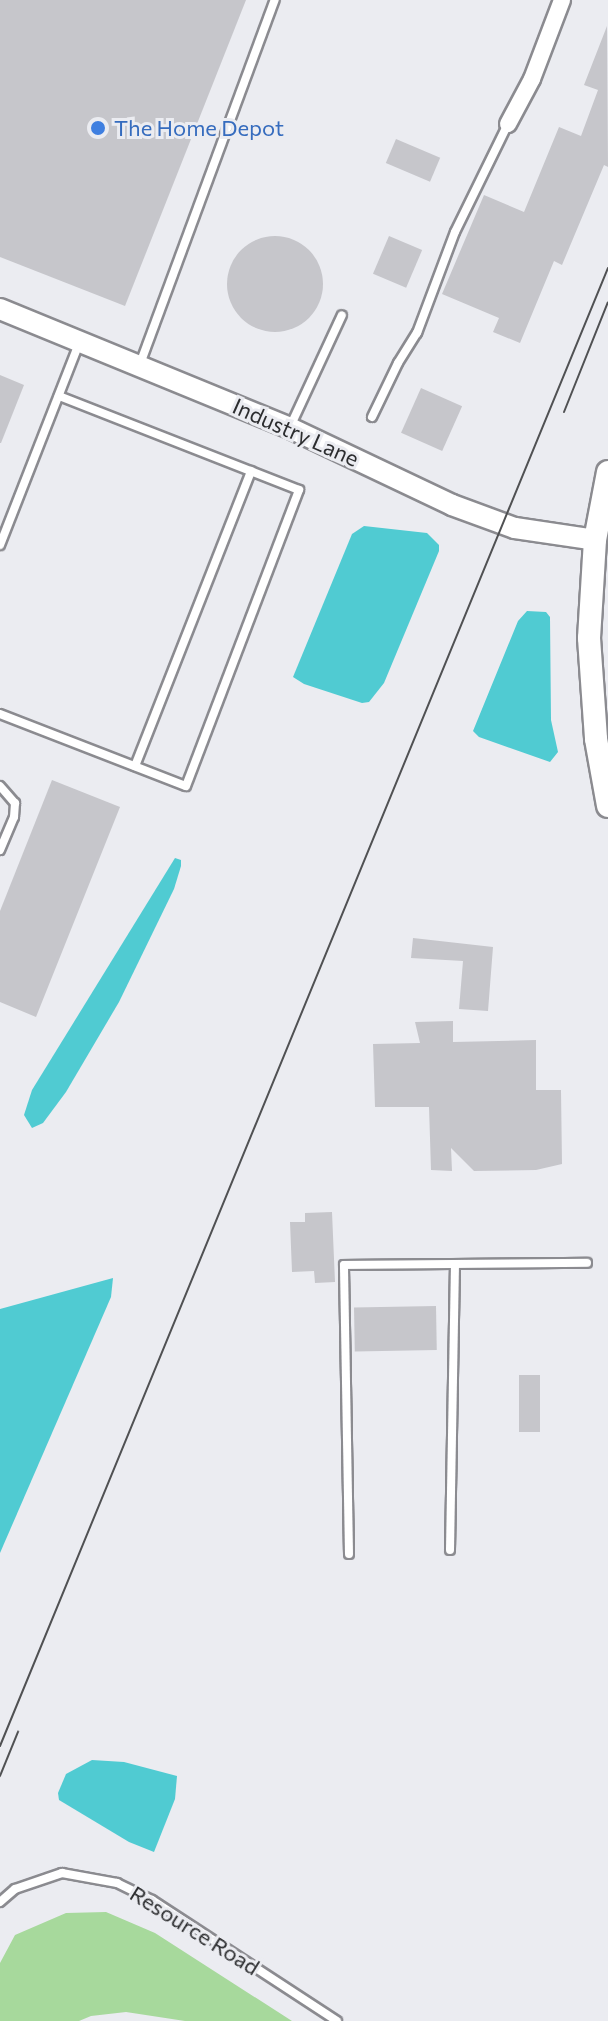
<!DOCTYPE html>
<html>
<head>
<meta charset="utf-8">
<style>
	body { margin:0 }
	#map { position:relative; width:608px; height:2021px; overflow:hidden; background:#ebecf1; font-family:Commissioner,sans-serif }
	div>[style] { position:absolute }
	.green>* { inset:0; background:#a7d99c }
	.water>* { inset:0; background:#50cbd2 }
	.building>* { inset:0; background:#c6c6cb; transform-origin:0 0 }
	.round { border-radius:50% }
	.roads { filter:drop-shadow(2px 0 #8b8b90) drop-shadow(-2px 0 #8b8b90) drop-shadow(0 2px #8b8b90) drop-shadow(0 -2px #8b8b90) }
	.service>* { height:8px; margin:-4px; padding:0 4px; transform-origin:4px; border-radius:4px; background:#fff }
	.minor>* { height:16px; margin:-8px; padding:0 8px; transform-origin:8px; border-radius:8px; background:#fff }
	.tertiary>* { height:20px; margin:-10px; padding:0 10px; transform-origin:10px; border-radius:10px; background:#fff }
	.secondary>* { height:22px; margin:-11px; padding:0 11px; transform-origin:11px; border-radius:11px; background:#fff }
	.tram>* { height:2px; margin:-1px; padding:0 1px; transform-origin:1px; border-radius:1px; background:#505153 }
	.dots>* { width:22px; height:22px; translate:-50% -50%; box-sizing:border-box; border:4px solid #ebecf1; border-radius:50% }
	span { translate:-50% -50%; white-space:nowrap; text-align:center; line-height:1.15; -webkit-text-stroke:6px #ebecf1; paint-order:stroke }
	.shop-label { font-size:22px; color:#366cbe }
	.left { translate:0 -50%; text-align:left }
	.street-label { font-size:22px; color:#2c2d2f }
</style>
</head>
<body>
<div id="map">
	<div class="green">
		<i style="clip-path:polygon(106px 1912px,155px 1933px,292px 2021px,185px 2021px,126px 2012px,91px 2016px,79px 2021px,0 2021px,0 1963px,15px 1935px,66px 1913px)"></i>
	</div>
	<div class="water">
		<i style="clip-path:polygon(364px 526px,427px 533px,439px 545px,439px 551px,384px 683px,369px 702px,362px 703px,304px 684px,293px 677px,352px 534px)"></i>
		<i style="clip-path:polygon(527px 611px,546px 612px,550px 617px,551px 720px,558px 752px,550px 762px,479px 737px,473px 731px,518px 621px)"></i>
		<i style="clip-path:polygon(175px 858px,181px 860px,181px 866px,174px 889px,119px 1002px,66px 1092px,43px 1123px,32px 1128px,24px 1115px,32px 1090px)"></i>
		<i style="clip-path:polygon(113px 1278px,111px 1297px,0 1553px,0 1309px)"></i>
		<i style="clip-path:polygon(92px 1760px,124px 1762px,177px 1776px,175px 1799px,154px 1852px,129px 1842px,59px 1800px,58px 1793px,66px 1774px)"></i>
	</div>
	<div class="building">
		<i style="clip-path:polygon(0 0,246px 0,125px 306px,0 257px)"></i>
		<i style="clip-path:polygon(607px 26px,608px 167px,604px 165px,562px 265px,554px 261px,520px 343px,493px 332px,499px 318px,442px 294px,484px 195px,524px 212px,559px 127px,581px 136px,598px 90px,584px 85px)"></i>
		<i style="left:396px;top:139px;width:48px;height:26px;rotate:23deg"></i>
		<i class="round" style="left:227px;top:236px;width:96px;height:96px"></i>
		<i style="left:389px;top:236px;width:36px;height:41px;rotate:23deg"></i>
		<i style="clip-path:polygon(0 375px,24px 385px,1px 443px,0 443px)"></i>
		<i style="left:421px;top:388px;width:45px;height:49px;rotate:24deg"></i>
		<i style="clip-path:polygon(52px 780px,120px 807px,36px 1017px,0 1002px,0 911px)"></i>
		<i style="clip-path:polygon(413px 938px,493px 947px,488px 1011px,459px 1009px,463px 961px,411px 958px)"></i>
		<i style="clip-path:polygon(453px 1021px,453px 1042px,536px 1040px,536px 1090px,561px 1090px,562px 1164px,536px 1170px,474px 1171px,451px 1148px,452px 1171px,431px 1170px,429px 1107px,375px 1107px,373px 1044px,420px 1043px,415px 1022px)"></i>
		<i style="clip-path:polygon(332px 1212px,335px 1282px,315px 1283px,314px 1271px,292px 1272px,290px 1222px,305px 1222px,305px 1213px)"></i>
		<i style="left:436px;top:1306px;width:44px;height:82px;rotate:89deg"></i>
		<i style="left:519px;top:1375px;width:21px;height:57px"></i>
	</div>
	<div class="roads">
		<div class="service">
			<i style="left:140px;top:364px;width:388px;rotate:-69.7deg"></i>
			<i style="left:372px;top:417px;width:60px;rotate:-64.3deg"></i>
			<i style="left:398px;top:363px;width:36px;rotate:-58deg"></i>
			<i style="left:417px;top:333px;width:108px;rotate:-69.4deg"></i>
			<i style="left:455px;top:232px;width:120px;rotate:-63.9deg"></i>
			<i style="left:290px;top:427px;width:123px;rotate:-65.1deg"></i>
			<i style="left:0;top:545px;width:219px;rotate:-68.6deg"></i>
			<i style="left:0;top:714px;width:199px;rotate:21.2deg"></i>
			<i style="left:186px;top:786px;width:317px;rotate:-69.1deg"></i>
			<i style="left:299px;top:490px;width:258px;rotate:-158.6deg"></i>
			<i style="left:135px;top:766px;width:317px;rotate:-68.5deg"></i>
			<i style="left:0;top:786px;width:23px;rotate:49deg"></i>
			<i style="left:15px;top:803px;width:14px;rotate:94deg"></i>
			<i style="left:14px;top:817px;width:36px;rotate:113deg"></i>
			<i style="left:450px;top:1550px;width:286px;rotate:-89deg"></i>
			<i style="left:349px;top:1554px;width:289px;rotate:-91deg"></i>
			<i style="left:344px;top:1265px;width:243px;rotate:-0.5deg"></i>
			<i style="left:0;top:1902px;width:20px;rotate:-41deg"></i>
			<i style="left:15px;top:1889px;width:50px;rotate:-18.8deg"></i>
			<i style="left:62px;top:1873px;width:56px;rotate:10.3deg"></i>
			<i style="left:117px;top:1883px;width:39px;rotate:26deg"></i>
			<i style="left:152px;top:1900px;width:221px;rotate:33.2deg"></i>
		</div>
		<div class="minor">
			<i style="left:508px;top:124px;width:51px;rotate:-61.9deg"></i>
			<i style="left:532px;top:79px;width:85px;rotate:-69.2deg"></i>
		</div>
		<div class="tertiary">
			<i style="left:0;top:309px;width:313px;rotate:22.3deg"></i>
			<i style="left:290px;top:428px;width:179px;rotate:25.4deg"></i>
			<i style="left:452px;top:505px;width:67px;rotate:20.1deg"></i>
			<i style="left:515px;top:528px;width:81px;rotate:8.5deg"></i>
		</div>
		<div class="secondary">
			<i style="left:608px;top:472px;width:69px;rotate:100.8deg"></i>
			<i style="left:595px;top:540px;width:98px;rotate:93.5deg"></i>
			<i style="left:589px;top:638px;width:101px;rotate:86deg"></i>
			<i style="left:596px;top:739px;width:68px;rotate:79.8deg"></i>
		</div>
	</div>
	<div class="tram">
		<i style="left:564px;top:412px;width:118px;rotate:-68.2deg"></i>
		<i style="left:0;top:1746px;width:1598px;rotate:-67.64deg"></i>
		<i style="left:0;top:1776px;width:48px;rotate:-67.8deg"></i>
	</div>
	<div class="dots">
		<i style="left:98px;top:128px;background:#3f7fe0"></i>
	</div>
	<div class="shop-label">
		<span class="left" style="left:114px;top:128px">The Home Depot</span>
	</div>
	<div class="street-label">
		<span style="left:296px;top:432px;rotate:24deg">Industry Lane</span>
		<span style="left:195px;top:1930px;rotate:32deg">Resource Road</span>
	</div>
</div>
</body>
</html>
